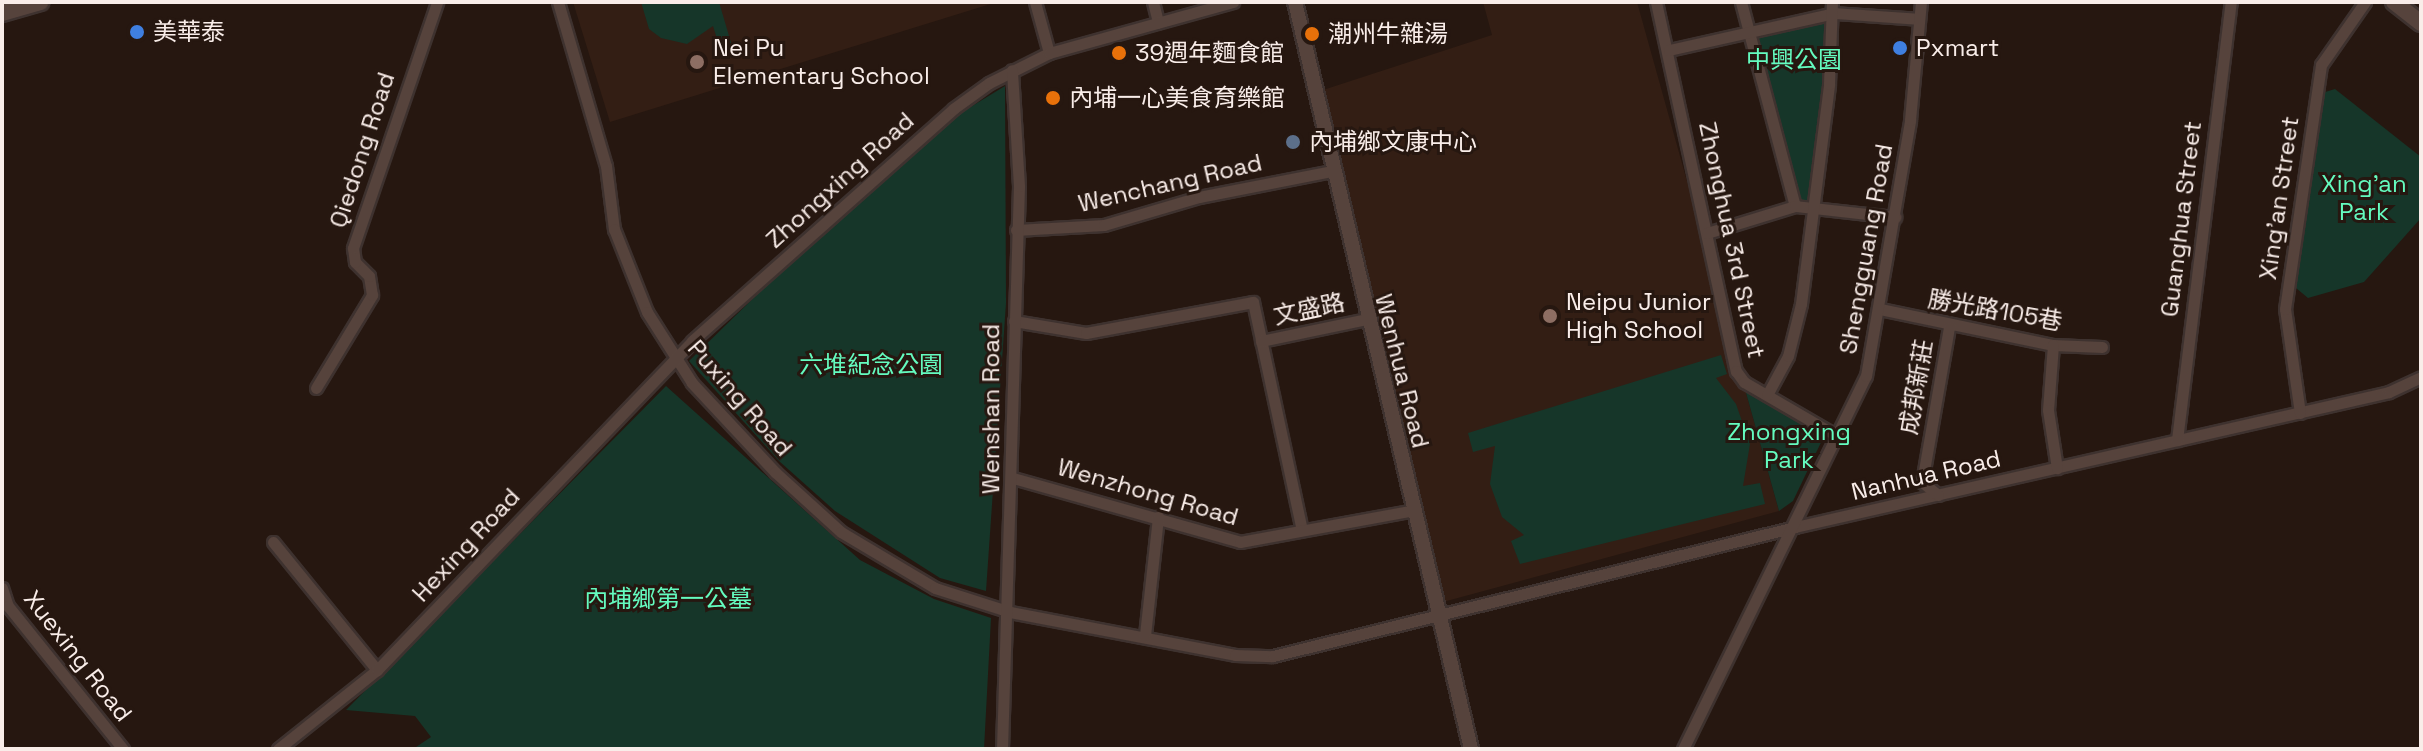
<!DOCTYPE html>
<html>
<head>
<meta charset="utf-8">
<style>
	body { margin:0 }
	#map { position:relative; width:2423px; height:751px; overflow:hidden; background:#261710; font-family:"Space Grotesk","Noto Sans TC",sans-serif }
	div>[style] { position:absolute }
	.built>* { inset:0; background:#331e14 }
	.green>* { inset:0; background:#163629 }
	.roads { filter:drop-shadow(2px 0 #3e322f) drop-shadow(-2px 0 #3e322f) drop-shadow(0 2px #3e322f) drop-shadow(0 -2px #3e322f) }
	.minor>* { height:11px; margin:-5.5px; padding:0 5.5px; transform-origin:5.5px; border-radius:5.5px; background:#56433c }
	.tertiary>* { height:14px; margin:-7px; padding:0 7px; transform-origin:7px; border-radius:7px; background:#56433c }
	.secondary>* { height:16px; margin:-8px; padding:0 8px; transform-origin:8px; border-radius:8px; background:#56433c }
	.dots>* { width:22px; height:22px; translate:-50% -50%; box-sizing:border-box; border:4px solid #261710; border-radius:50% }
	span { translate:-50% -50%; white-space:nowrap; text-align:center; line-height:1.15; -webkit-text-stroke:6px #261710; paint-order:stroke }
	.poi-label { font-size:24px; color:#f9ede9 }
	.left { translate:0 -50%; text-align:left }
	.park-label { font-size:24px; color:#64fbbf }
	.street-label { font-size:24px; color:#f9ede9 }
	.frame { position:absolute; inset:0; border:4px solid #f9ede9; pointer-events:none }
</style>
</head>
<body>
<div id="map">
	<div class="built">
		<i style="clip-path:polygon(573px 2px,997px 2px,610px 122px)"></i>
		<i style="clip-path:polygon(1483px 2px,1637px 2px,1779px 511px,1443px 602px,1323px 90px,1492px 35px)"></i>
	</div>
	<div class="green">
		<i style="clip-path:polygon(641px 2px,719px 2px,735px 56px,723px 58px,713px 26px,687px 44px,661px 38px,649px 29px)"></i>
		<i style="clip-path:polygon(1831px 17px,1810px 203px,1797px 202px,1752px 35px)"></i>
		<i style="clip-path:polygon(1005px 86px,1006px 303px,986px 591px,940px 578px,835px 511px,779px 461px,689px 361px,822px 231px,959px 114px)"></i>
		<i style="clip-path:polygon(2335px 89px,2421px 157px,2421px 218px,2364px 282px,2308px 298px,2296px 288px,2297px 271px,2322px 93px)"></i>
		<i style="clip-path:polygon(1721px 355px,1727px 374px,1716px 378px,1736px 404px,1750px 444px,1743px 486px,1760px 483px,1765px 504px,1520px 564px,1511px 541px,1524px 535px,1502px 517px,1490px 484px,1495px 446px,1473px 452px,1468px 433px)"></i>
		<i style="clip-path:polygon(1743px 382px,1825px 434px,1793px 501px,1779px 511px)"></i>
		<i style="clip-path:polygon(666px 386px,860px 560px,934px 599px,991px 618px,984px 749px,413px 749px,431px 737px,415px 716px,346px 710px)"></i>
	</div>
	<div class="roads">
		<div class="minor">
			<i style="left:558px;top:2px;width:171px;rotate:73.7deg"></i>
			<i style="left:606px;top:166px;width:64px;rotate:82.8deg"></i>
			<i style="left:614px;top:229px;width:89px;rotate:68.3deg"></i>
			<i style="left:647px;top:312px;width:84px;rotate:57.6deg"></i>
			<i style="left:692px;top:383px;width:122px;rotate:47deg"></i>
			<i style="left:775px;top:472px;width:89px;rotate:42.3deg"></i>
			<i style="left:841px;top:532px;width:109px;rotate:30.8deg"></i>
			<i style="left:935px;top:588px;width:79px;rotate:17.7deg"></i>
			<i style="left:1010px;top:612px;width:229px;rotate:10.8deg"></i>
			<i style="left:1235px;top:655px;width:38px;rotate:2deg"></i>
			<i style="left:1273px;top:656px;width:538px;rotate:-13.88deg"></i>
			<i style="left:1795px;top:527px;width:609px;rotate:-12.8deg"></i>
			<i style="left:2389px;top:392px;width:35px;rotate:-25deg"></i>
			<i style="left:1035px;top:2px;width:53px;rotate:74.6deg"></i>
			<i style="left:1153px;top:2px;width:21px;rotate:76deg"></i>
			<i style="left:1656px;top:2px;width:378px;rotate:77.8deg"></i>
			<i style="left:1736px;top:371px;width:14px;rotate:54deg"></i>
			<i style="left:1744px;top:382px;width:108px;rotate:30.1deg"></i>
			<i style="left:1741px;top:2px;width:211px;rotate:75.2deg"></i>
			<i style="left:1669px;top:50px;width:169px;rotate:-12.6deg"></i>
			<i style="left:1834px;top:13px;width:85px;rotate:4deg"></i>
			<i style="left:1016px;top:230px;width:88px;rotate:-3.3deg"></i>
			<i style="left:1104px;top:225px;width:99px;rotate:-16.4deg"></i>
			<i style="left:1199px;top:197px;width:136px;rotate:-11.1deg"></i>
			<i style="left:1707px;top:233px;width:92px;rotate:-17.1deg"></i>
			<i style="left:1795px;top:206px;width:101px;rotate:6.3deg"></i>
			<i style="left:1880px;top:309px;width:177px;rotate:11.8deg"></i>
			<i style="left:2053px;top:345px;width:49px;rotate:2.3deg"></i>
			<i style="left:1014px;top:321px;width:73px;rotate:9.5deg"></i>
			<i style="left:1086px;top:333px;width:170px;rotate:-10.5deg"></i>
			<i style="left:1253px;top:302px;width:233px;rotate:77.9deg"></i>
			<i style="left:1261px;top:341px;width:108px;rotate:-11.7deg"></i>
			<i style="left:2053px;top:345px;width:65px;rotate:94.4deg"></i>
			<i style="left:2048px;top:410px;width:59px;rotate:81.2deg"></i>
			<i style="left:316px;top:388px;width:109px;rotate:-58.9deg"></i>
			<i style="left:372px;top:295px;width:19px;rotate:-99deg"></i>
			<i style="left:369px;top:276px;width:20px;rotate:-135deg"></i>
			<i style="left:355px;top:262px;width:14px;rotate:-98deg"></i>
			<i style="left:353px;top:248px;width:260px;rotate:-71.1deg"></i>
			<i style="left:1767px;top:395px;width:44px;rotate:-61.7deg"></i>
			<i style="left:1788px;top:356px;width:54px;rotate:-76deg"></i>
			<i style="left:1801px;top:304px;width:222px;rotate:-82.7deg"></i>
			<i style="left:1829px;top:84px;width:82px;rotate:-87.9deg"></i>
			<i style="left:2300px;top:413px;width:105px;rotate:-98.2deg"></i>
			<i style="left:2285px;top:309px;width:247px;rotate:-81.6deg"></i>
			<i style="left:2321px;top:65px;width:77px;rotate:-55.1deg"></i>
			<i style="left:2177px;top:440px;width:441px;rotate:-83deg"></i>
			<i style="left:1013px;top:478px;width:236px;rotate:15.7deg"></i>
			<i style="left:1240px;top:542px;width:177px;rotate:-10.4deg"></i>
			<i style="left:1938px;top:495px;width:21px;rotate:-141deg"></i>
			<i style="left:1922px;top:482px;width:157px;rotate:-80.1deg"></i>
			<i style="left:273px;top:542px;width:165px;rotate:50.9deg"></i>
			<i style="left:2px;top:588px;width:19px;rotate:72deg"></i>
			<i style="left:8px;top:606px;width:184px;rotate:51.2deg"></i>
			<i style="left:1145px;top:635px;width:119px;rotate:-83.7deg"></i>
			<i style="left:278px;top:749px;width:127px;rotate:-38.6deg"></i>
			<i style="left:377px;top:670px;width:455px;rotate:-46.2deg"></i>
			<i style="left:692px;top:341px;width:349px;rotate:-41.6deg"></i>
			<i style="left:953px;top:109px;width:44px;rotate:-35.8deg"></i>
			<i style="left:989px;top:83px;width:67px;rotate:-26.6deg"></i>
			<i style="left:1049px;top:53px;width:191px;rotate:-15.5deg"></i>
			<i style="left:1002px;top:749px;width:563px;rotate:-88.27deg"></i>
			<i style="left:1019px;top:186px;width:116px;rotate:-93.5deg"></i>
			<i style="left:1683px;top:749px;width:415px;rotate:-63.9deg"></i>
			<i style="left:1866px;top:376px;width:260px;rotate:-80.2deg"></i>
			<i style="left:1910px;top:120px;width:119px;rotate:-84.7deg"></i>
		</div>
		<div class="tertiary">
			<i style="left:1295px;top:2px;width:767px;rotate:76.74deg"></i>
		</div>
		<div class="secondary">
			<i style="left:2394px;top:2px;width:34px;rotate:38deg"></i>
			<i style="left:2px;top:13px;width:40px;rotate:-16deg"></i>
		</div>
	</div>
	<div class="dots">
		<i style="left:137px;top:32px;background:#3f7fe0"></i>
		<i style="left:1312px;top:34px;background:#e8710a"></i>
		<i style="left:1900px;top:48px;background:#3f7fe0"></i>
		<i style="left:1119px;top:53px;background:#e8710a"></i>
		<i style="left:697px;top:62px;background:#8d6e63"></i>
		<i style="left:1053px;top:98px;background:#e8710a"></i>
		<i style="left:1293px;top:142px;background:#5c6f8a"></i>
		<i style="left:1550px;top:316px;background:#8d6e63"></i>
	</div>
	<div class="poi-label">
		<span class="left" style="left:153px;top:32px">美華泰</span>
		<span class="left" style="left:1328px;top:34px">潮州牛雜湯</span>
		<span class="left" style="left:713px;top:62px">Nei Pu<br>Elementary School</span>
		<span class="left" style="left:1916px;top:48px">Pxmart</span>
		<span class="left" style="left:1135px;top:53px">39週年麵食館</span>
		<span class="left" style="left:1069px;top:98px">內埔一心美食育樂館</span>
		<span class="left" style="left:1309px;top:142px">內埔鄉文康中心</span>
		<span class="left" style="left:1566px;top:316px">Neipu Junior<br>High School</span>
	</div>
	<div class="park-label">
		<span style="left:1794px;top:60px">中興公園</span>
		<span style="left:2364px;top:198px">Xing'an<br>Park</span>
		<span style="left:871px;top:365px">六堆紀念公園</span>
		<span style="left:1789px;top:446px">Zhongxing<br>Park</span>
		<span style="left:668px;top:599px">內埔鄉第一公墓</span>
	</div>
	<div class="street-label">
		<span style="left:362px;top:150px;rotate:-72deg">Qiedong Road</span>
		<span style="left:840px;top:180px;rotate:-42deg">Zhongxing Road</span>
		<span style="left:1170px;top:183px;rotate:-13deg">Wenchang Road</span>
		<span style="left:2279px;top:198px;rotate:-82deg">Xing'an Street</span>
		<span style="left:2181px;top:219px;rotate:-83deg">Guanghua Street</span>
		<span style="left:1732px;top:240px;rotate:78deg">Zhonghua 3rd Street</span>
		<span style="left:1866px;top:249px;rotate:-80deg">Shengguang Road</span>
		<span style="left:1309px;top:309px;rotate:-12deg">文盛路</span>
		<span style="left:1995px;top:310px;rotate:10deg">勝光路105巷</span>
		<span style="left:1402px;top:371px;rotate:76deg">Wenhua Road</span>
		<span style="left:1916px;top:387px;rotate:-80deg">成邦新莊</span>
		<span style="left:740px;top:398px;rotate:49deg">Puxing Road</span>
		<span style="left:991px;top:409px;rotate:-90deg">Wenshan Road</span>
		<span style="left:1926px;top:475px;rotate:-13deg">Nanhua Road</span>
		<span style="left:1148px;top:492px;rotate:16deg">Wenzhong Road</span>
		<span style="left:466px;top:545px;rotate:-47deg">Hexing Road</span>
		<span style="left:78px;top:656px;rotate:52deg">Xuexing Road</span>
	</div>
	<div class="frame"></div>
</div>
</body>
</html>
